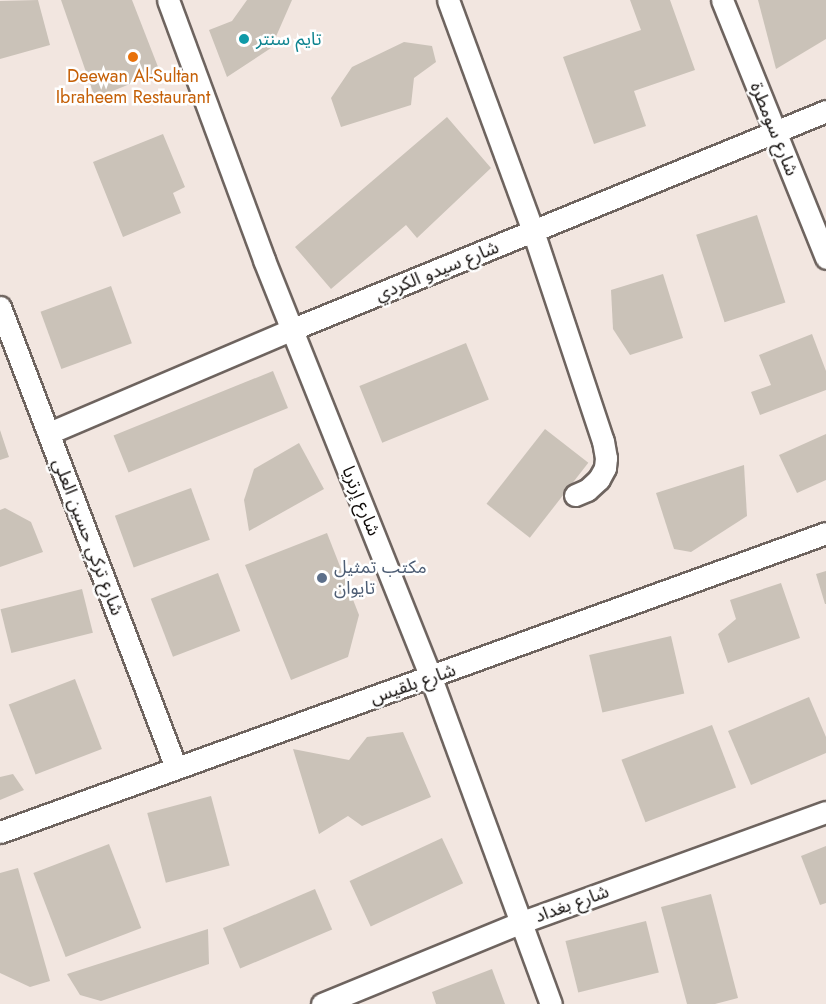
<!DOCTYPE html>
<html>
<head>
<meta charset="utf-8">
<style>
	body { margin:0 }
	#map { position:relative; width:826px; height:1004px; overflow:hidden; background:#f2e6e0; font-family:Jost,"Noto Sans Arabic",sans-serif }
	div>[style] { position:absolute }
	.building>* { inset:0; background:#cac2b8; transform-origin:0 0 }
	.roads { filter:drop-shadow(2px 0 #6e645f) drop-shadow(-2px 0 #6e645f) drop-shadow(0 2px #6e645f) drop-shadow(0 -2px #6e645f) }
	.minor>* { height:21px; margin:-10.5px; padding:0 10.5px; transform-origin:10.5px; border-radius:10.5px; background:#fff }
	.dots>* { width:16px; height:16px; translate:-50% -50%; box-sizing:border-box; border:3px solid #fff; border-radius:50% }
	span { translate:-50% -50%; white-space:nowrap; text-align:center; line-height:1.15; -webkit-text-stroke:5px #fff; paint-order:stroke }
	.culture-label { font-size:18px; color:#0d838f }
	.left { translate:0 -50%; text-align:left }
	.food-label { font-size:18px; color:#c56008 }
	.street-label { font-size:18px; color:#100c0a }
	.service-label { font-size:18px; color:#4e5e75 }
</style>
</head>
<body>
<div id="map">
	<div class="building">
		<i style="clip-path:polygon(38px 0,50px 45px,0 59px,0 1px)"></i>
		<i style="clip-path:polygon(61px 0,132px 0,160px 72px,95px 98px)"></i>
		<i style="clip-path:polygon(247px 0,292px 0,271px 48px,227px 77px,209px 30px,232px 21px)"></i>
		<i style="clip-path:polygon(630px 0,670px 0,695px 70px,634px 91px,646px 126px,594px 144px,563px 57px,641px 30px)"></i>
		<i style="clip-path:polygon(758px 0,826px 0,826px 39px,776px 69px)"></i>
		<i style="clip-path:polygon(404px 42px,432px 46px,436px 62px,414px 78px,411px 105px,341px 127px,331px 98px,352px 67px)"></i>
		<i style="clip-path:polygon(447px 117px,491px 168px,417px 238px,406px 225px,331px 289px,295px 247px)"></i>
		<i style="clip-path:polygon(163px 134px,185px 187px,173px 193px,181px 213px,123px 237px,93px 162px)"></i>
		<i style="left:757px;top:215px;width:92px;height:64px;rotate:72deg"></i>
		<i style="clip-path:polygon(663px 274px,683px 338px,630px 355px,613px 329px,611px 290px)"></i>
		<i style="left:111px;top:286px;width:61px;height:75px;rotate:70deg"></i>
		<i style="clip-path:polygon(812px 334px,826px 371px,826px 390px,760px 415px,751px 392px,771px 385px,759px 355px)"></i>
		<i style="left:466px;top:343px;width:61px;height:115px;rotate:68deg"></i>
		<i style="left:273px;top:371px;width:40px;height:172px;rotate:68deg"></i>
		<i style="left:545px;top:429px;width:55px;height:95px;rotate:38deg"></i>
		<i style="clip-path:polygon(0 430px,9px 457px,0 460px)"></i>
		<i style="clip-path:polygon(826px 434px,826px 480px,797px 493px,779px 455px)"></i>
		<i style="clip-path:polygon(299px 443px,324px 489px,249px 531px,244px 500px,254px 469px)"></i>
		<i style="clip-path:polygon(744px 465px,747px 516px,691px 552px,674px 549px,656px 493px)"></i>
		<i style="left:191px;top:488px;width:55px;height:81px;rotate:70deg"></i>
		<i style="clip-path:polygon(5px 508px,31px 522px,43px 552px,0 567px,0 510px)"></i>
		<i style="clip-path:polygon(327px 533px,359px 615px,348px 657px,291px 680px,245px 565px)"></i>
		<i style="clip-path:polygon(826px 571px,826px 604px,825px 604px,816px 574px)"></i>
		<i style="left:218px;top:573px;width:62px;height:72px;rotate:69deg"></i>
		<i style="clip-path:polygon(781px 583px,800px 638px,728px 663px,718px 634px,736px 619px,730px 600px)"></i>
		<i style="left:82px;top:589px;width:45px;height:84px;rotate:76deg"></i>
		<i style="left:671px;top:636px;width:59px;height:84px;rotate:77deg"></i>
		<i style="left:75px;top:679px;width:75px;height:71px;rotate:69deg"></i>
		<i style="clip-path:polygon(809px 697px,826px 737px,826px 753px,751px 785px,728px 731px)"></i>
		<i style="left:712px;top:725px;width:67px;height:97px;rotate:69deg"></i>
		<i style="clip-path:polygon(403px 732px,431px 797px,362px 826px,348px 816px,319px 834px,293px 749px,349px 760px,367px 737px)"></i>
		<i style="clip-path:polygon(13px 774px,24px 790px,0 800px,0 777px)"></i>
		<i style="left:211px;top:796px;width:72px;height:66px;rotate:75deg"></i>
		<i style="left:442px;top:838px;width:50px;height:102px;rotate:65deg"></i>
		<i style="left:109px;top:844px;width:90px;height:81px;rotate:69deg"></i>
		<i style="clip-path:polygon(826px 846px,826px 903px,820px 905px,801px 856px)"></i>
		<i style="clip-path:polygon(18px 868px,50px 981px,30px 987px,0 973px,0 873px)"></i>
		<i style="left:315px;top:889px;width:44px;height:100px;rotate:67deg"></i>
		<i style="clip-path:polygon(711px 894px,738px 998px,715px 1004px,687px 1004px,661px 907px)"></i>
		<i style="left:646px;top:921px;width:53px;height:83px;rotate:76deg"></i>
		<i style="clip-path:polygon(208px 929px,209px 964px,101px 1001px,80px 995px,67px 974px)"></i>
		<i style="clip-path:polygon(492px 969px,505px 1004px,436px 1004px,432px 992px)"></i>
	</div>
	<div class="roads">
		<div class="minor">
			<i style="left:168px;top:0;width:277px;rotate:69.7deg"></i>
			<i style="left:264px;top:260px;width:450px;rotate:68.2deg"></i>
			<i style="left:431px;top:678px;width:347px;rotate:69.8deg"></i>
			<i style="left:448px;top:0;width:246px;rotate:69.8deg"></i>
			<i style="left:533px;top:231px;width:221px;rotate:71.6deg"></i>
			<i style="left:603px;top:441px;width:17px;rotate:80deg"></i>
			<i style="left:606px;top:458px;width:10px;rotate:96deg"></i>
			<i style="left:605px;top:468px;width:13px;rotate:119deg"></i>
			<i style="left:599px;top:479px;width:16px;rotate:137deg"></i>
			<i style="left:587px;top:490px;width:13px;rotate:157deg"></i>
			<i style="left:722px;top:0;width:278px;rotate:68deg"></i>
			<i style="left:0;top:307px;width:493px;rotate:69.1deg"></i>
			<i style="left:49px;top:433px;width:265px;rotate:-23.1deg"></i>
			<i style="left:293px;top:329px;width:576px;rotate:-22.24deg"></i>
			<i style="left:0;top:832px;width:878px;rotate:-19.9deg"></i>
			<i style="left:322px;top:1004px;width:216px;rotate:-22.3deg"></i>
			<i style="left:522px;top:922px;width:323px;rotate:-19.9deg"></i>
		</div>
	</div>
	<div class="dots">
		<i style="left:244px;top:39px;background:#0f9aa8"></i>
		<i style="left:133px;top:57px;background:#e8710a"></i>
		<i style="left:322px;top:578px;background:#5c6f8a"></i>
	</div>
	<div class="culture-label">
		<span class="left" style="left:256px;top:39px">تايم سنتر</span>
	</div>
	<div class="food-label">
		<span style="left:133px;top:87px">Deewan Al-Sultan<br>Ibraheem Restaurant</span>
	</div>
	<div class="street-label">
		<span style="left:774px;top:129px;rotate:68deg">شارع سومطرة</span>
		<span style="left:437px;top:271px;rotate:-22deg">شارع سيدو الكردي</span>
		<span style="left:361px;top:501px;rotate:68deg">شارع إرتريا</span>
		<span style="left:88px;top:537px;rotate:69deg">شارع تركي حسين العلي</span>
		<span style="left:413px;top:684px;rotate:-19deg">شارع بلقيس</span>
		<span style="left:572px;top:904px;rotate:-20deg">شارع بغداد</span>
	</div>
	<div class="service-label">
		<span class="left" style="left:334px;top:578px">مكتب تمثيل<br>تايوان</span>
	</div>
</div>
</body>
</html>
